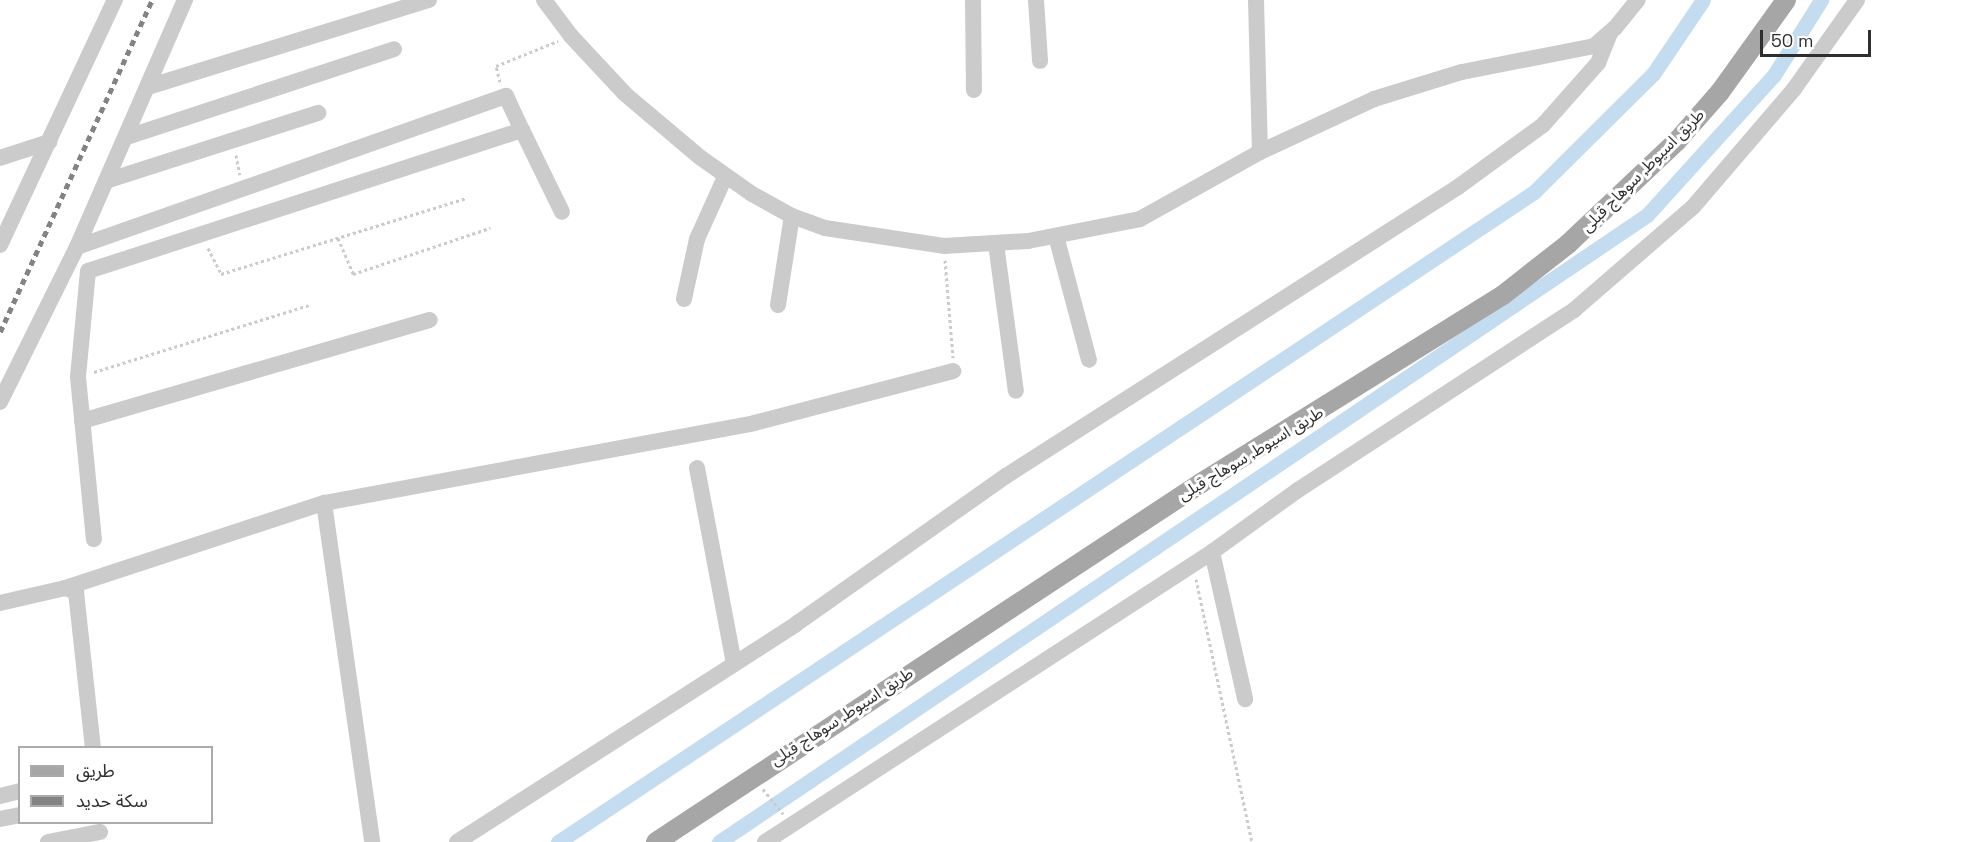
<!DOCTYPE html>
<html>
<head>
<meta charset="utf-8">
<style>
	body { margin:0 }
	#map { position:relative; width:1973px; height:842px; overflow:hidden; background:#fff; font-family:"Space Grotesk","Noto Sans Arabic",sans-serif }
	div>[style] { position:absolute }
	.canal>* { height:15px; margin:-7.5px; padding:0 7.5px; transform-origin:7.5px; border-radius:7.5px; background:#c4dcef }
	.path>* { height:3px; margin-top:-1.5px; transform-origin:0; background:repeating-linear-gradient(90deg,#cbcbcb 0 3px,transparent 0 6px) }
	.minor>* { height:16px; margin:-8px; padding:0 8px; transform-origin:8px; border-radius:8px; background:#cbcbcb }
	.major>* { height:20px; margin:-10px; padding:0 10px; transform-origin:10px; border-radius:10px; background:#a6a6a6 }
	.rail>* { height:4.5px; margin-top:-2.25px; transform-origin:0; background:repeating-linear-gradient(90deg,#838383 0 6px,transparent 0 10.5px) }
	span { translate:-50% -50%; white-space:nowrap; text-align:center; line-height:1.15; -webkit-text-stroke:6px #fff; paint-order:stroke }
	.street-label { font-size:16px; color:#2e2e2e }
	.legend { position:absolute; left:18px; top:746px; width:195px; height:78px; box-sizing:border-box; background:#fff; border:2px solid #ababab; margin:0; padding:8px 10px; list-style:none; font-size:18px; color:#2e2e2e }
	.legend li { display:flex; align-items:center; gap:12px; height:30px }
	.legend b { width:30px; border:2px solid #ababab }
	.scale { position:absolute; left:1760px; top:30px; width:111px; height:27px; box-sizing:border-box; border:3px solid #2e2e2e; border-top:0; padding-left:8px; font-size:18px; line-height:21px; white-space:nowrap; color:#2e2e2e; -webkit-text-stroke:4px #fff; paint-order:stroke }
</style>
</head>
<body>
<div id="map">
	<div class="canal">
		<i style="left:558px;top:842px;width:1173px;rotate:-33.66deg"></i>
		<i style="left:1534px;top:192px;width:168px;rotate:-44.8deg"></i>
		<i style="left:1653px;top:74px;width:89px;rotate:-56deg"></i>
		<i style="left:719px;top:842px;width:1120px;rotate:-34.04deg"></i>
		<i style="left:1647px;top:215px;width:189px;rotate:-47.8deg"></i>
		<i style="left:1774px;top:75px;width:89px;rotate:-57.9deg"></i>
	</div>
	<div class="path">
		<i style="left:500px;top:82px;width:16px;rotate:-104deg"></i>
		<i style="left:496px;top:66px;width:67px;rotate:-22deg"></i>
		<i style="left:236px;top:155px;width:20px;rotate:79deg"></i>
		<i style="left:338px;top:238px;width:39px;rotate:67deg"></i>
		<i style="left:353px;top:274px;width:145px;rotate:-18.6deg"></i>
		<i style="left:208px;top:248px;width:29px;rotate:63deg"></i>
		<i style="left:221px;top:274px;width:257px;rotate:-17.2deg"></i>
		<i style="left:945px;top:260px;width:98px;rotate:85.3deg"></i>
		<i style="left:94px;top:372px;width:225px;rotate:-17.3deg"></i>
		<i style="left:1196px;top:579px;width:269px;rotate:78deg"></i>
		<i style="left:763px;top:789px;width:32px;rotate:51deg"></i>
	</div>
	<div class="minor">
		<i style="left:544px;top:0;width:45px;rotate:53.1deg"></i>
		<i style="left:571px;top:36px;width:79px;rotate:47deg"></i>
		<i style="left:625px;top:94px;width:99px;rotate:40.1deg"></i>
		<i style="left:701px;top:158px;width:62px;rotate:35.2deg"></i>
		<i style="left:752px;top:194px;width:46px;rotate:28.8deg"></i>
		<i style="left:792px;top:216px;width:35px;rotate:20deg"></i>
		<i style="left:825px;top:228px;width:120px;rotate:8.6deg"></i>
		<i style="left:944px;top:246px;width:84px;rotate:-3.4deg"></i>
		<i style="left:1028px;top:241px;width:114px;rotate:-11.1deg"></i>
		<i style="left:1140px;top:219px;width:137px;rotate:-29.2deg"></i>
		<i style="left:1260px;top:152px;width:126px;rotate:-24.9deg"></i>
		<i style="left:1374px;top:99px;width:92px;rotate:-17.1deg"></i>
		<i style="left:1462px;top:72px;width:135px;rotate:-11.1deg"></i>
		<i style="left:1594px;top:46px;width:28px;rotate:-41deg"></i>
		<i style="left:1615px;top:28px;width:36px;rotate:-51deg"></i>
		<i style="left:973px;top:0;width:90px;rotate:89.4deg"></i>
		<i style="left:1036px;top:0;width:61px;rotate:86.2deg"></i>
		<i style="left:1256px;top:0;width:152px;rotate:88.5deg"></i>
		<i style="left:151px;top:86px;width:291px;rotate:-17.2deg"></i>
		<i style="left:522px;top:130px;width:91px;rotate:64deg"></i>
		<i style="left:127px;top:137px;width:281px;rotate:-18.2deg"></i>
		<i style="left:0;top:158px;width:52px;rotate:-18.1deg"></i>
		<i style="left:106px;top:181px;width:223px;rotate:-17.8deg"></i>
		<i style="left:1056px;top:236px;width:128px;rotate:75.1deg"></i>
		<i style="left:996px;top:244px;width:148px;rotate:82.3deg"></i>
		<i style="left:0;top:245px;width:271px;rotate:-64.9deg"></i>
		<i style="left:77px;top:247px;width:455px;rotate:-19.4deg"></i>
		<i style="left:506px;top:96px;width:38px;rotate:65deg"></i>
		<i style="left:522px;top:130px;width:456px;rotate:162deg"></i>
		<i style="left:88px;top:271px;width:106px;rotate:95.4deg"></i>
		<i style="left:78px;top:377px;width:163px;rotate:84.4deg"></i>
		<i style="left:684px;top:299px;width:61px;rotate:-77.8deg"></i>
		<i style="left:697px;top:239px;width:68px;rotate:-65.7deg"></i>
		<i style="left:778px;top:305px;width:90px;rotate:-81.1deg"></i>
		<i style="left:0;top:402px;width:173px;rotate:-63.6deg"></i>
		<i style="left:77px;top:247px;width:270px;rotate:-66.4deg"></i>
		<i style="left:82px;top:421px;width:362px;rotate:-16.2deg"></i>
		<i style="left:697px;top:468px;width:198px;rotate:79.3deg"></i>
		<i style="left:324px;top:503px;width:342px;rotate:81.9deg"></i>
		<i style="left:1212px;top:552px;width:151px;rotate:77.3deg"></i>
		<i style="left:65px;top:588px;width:273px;rotate:-18.2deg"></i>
		<i style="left:324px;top:503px;width:437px;rotate:-10.5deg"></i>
		<i style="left:754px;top:423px;width:206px;rotate:-14.6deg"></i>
		<i style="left:0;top:603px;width:67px;rotate:-13deg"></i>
		<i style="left:65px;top:588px;width:12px;rotate:20deg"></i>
		<i style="left:76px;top:592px;width:157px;rotate:83.8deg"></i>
		<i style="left:0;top:796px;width:21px;rotate:-14deg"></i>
		<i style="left:0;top:819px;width:20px;rotate:-11deg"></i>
		<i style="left:48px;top:842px;width:53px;rotate:-10.9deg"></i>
		<i style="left:457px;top:842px;width:403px;rotate:-32.7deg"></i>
		<i style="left:796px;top:624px;width:257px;rotate:-35.2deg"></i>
		<i style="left:1006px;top:476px;width:536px;rotate:-32.59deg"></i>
		<i style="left:1458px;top:187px;width:105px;rotate:-36.1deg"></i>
		<i style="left:1543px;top:125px;width:83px;rotate:-48.4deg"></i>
		<i style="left:1598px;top:63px;width:32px;rotate:-68deg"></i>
		<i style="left:765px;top:842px;width:533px;rotate:-32.97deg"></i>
		<i style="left:1212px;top:552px;width:106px;rotate:-35.8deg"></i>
		<i style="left:1298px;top:490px;width:330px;rotate:-33.1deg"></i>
		<i style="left:1574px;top:310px;width:157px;rotate:-40.9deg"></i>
		<i style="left:1693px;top:207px;width:155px;rotate:-49.4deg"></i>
		<i style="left:1794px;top:89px;width:109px;rotate:-54.7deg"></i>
	</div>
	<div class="major">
		<i style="left:656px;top:842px;width:653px;rotate:-33.37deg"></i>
		<i style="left:1201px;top:483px;width:356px;rotate:-31.9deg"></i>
		<i style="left:1503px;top:295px;width:83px;rotate:-38.1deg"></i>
		<i style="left:1568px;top:244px;width:150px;rotate:-43.4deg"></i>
		<i style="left:1677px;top:141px;width:65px;rotate:-48.7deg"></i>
		<i style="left:1720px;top:92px;width:113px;rotate:-54.3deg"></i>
	</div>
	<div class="rail">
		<i style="left:0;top:332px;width:365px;rotate:-65.4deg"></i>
	</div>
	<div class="street-label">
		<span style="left:1643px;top:171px;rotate:-45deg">طريق اسيوط, سوهاج قبلى</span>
		<span style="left:1251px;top:454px;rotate:-31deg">طريق اسيوط, سوهاج قبلى</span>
		<span style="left:842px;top:717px;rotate:-33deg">طريق اسيوط, سوهاج قبلى</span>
	</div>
	<ul class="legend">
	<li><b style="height:8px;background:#a6a6a6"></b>طريق</li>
	<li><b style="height:8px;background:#838383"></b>سكة حديد</li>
	</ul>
	<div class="scale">50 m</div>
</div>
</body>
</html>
